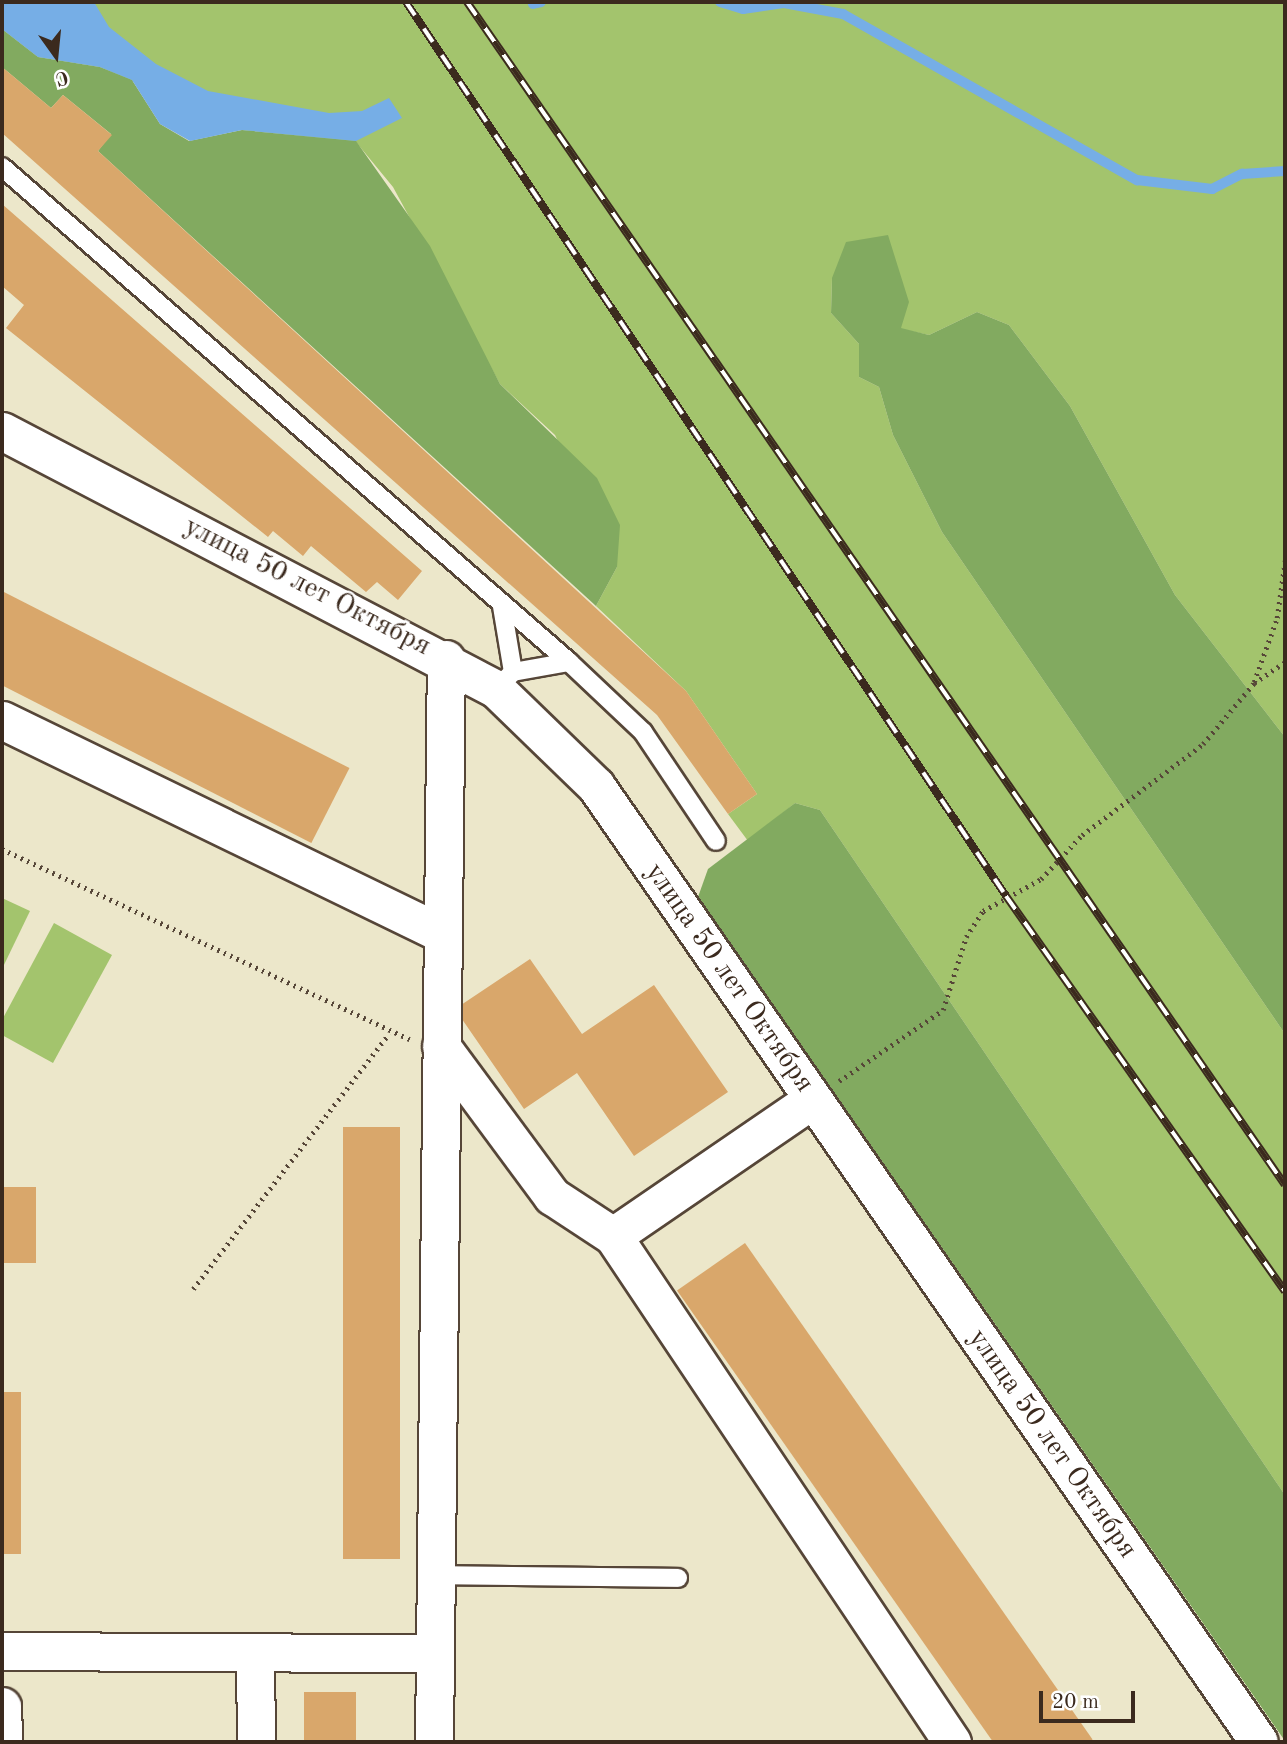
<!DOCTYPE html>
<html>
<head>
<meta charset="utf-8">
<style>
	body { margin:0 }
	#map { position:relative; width:1287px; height:1744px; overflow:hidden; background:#ece7ca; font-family:"Old Standard TT",serif }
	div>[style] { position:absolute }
	.green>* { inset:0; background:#a3c46d }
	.forest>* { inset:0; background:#82aa60 }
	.water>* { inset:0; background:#76aee6 }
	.stream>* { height:10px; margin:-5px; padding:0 5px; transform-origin:5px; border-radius:5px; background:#76aee6 }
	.building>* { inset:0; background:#d9a76b; transform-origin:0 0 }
	.path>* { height:4.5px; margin-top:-2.25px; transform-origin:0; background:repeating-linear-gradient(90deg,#564638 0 2px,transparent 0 7px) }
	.roads { filter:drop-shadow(2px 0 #564638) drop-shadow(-2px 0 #564638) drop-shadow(0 2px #564638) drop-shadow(0 -2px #564638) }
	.lane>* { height:18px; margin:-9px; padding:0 9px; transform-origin:9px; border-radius:9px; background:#fff }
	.street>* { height:37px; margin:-18.5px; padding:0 18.5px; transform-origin:18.5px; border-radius:18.5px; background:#fff }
	.rail>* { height:8px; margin-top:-4px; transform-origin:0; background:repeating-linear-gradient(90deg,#fff 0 16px,#3b2a1e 0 32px); box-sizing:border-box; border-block:2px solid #3b2a1e }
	span { translate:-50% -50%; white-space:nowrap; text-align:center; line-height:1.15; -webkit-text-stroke:5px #fff; paint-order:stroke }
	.street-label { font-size:28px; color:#3b2a1e }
	.frame { position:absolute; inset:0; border:4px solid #3b2a1e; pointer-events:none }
	.north { position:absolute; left:21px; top:21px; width:70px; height:70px; -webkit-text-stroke:5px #fff; paint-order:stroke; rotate:165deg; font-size:19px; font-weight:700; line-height:28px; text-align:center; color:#3b2a1e }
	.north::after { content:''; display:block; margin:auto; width:24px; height:32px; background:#3b2a1e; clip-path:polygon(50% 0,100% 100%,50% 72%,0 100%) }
	.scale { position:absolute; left:1039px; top:1691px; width:96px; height:32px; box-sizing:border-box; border:4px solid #3b2a1e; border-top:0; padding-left:9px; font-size:21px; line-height:24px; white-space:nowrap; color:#3b2a1e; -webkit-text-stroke:5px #fff; paint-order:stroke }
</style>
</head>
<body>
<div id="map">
	<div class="green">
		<i style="clip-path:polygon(2px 2px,1285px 2px,1285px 737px,1175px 595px,1070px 406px,1009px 325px,977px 312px,929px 335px,901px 329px,832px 278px,831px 313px,859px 344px,859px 377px,879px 387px,893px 435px,942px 532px,1285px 1034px,1285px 1495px,820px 810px,795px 803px,748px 841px,728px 814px,757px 794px,686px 691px,596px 606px,617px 567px,555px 435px,500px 384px,393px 187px,356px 142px,242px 130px,100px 67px,38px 57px,2px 29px)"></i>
		<i style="clip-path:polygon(2px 898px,30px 911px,2px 969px)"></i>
		<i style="clip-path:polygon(54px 923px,112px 955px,53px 1063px,2px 1035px,2px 1020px)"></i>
	</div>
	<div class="forest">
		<i style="clip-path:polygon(2px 29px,38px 57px,100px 67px,132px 80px,160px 124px,189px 141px,242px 130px,356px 141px,430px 246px,500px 384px,597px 478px,620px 525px,617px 567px,596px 606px,98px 151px,111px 134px,63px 95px,51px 108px,2px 67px)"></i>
		<i style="clip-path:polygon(888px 235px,909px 302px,901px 328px,929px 335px,977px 312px,1009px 325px,1070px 406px,1175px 595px,1285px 737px,1285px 1034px,942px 532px,893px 435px,879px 387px,859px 377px,859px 344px,831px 313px,832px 278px,846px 242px)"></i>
		<i style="clip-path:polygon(795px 803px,820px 810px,1285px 1495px,1285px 1741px,698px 897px,708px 869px)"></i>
	</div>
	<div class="water">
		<i style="clip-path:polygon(2px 2px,94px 2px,109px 27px,156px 64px,208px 91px,329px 113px,362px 111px,389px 98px,402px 118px,356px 141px,242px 130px,190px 141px,160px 124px,132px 80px,100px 67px,38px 57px,2px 29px)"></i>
	</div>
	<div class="stream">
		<i style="left:720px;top:2px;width:24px;rotate:17deg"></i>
		<i style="left:743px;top:9px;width:41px;rotate:-8.3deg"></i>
		<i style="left:784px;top:3px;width:60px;rotate:10.6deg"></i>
		<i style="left:843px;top:14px;width:338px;rotate:29.5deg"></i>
		<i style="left:1137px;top:180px;width:76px;rotate:6.8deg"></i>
		<i style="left:1212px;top:189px;width:34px;rotate:-27deg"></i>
		<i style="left:1242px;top:174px;width:43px;rotate:-4deg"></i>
		<i style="left:533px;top:4px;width:8px;rotate:-14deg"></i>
	</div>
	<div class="building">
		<i style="clip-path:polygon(2px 67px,51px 108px,63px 95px,112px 135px,98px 151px,686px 691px,757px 794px,728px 814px,657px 715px,2px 133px)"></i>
		<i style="clip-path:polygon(2px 204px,422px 571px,398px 600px,377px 582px,366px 592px,311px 546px,303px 556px,273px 531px,268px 537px,6px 328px,24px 305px,2px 286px)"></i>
		<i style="left:2px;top:591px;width:390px;height:84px;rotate:27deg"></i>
		<i style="clip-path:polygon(530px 959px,582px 1034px,654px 985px,728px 1092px,634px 1156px,577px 1073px,524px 1109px,455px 1009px)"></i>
		<i style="left:400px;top:1127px;width:432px;height:57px;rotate:90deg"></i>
		<i style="left:2px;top:1187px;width:34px;height:76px"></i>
		<i style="left:745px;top:1243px;width:606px;height:83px;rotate:55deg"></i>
		<i style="left:2px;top:1392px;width:19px;height:162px"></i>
		<i style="left:304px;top:1692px;width:52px;height:50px"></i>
	</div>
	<div class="path">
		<i style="left:1254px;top:682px;width:68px;rotate:-70.2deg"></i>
		<i style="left:1277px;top:618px;width:58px;rotate:-82deg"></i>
		<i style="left:2px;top:849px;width:450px;rotate:25deg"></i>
		<i style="left:839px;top:1081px;width:126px;rotate:-34.3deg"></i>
		<i style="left:943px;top:1010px;width:77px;rotate:-72.5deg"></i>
		<i style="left:966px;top:937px;width:31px;rotate:-57deg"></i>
		<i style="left:983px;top:911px;width:66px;rotate:-28.9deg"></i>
		<i style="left:1041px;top:879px;width:60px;rotate:-47deg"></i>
		<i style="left:1082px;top:835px;width:151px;rotate:-36.9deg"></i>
		<i style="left:1203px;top:744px;width:80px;rotate:-50.1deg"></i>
		<i style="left:1254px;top:683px;width:37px;rotate:-34deg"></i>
		<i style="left:193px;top:1289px;width:322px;rotate:-52.5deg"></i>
	</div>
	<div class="roads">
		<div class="lane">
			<i style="left:2px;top:167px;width:753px;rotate:41.12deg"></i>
			<i style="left:569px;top:662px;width:102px;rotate:43.4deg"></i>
			<i style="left:643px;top:732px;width:131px;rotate:56.2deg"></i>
			<i style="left:513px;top:672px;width:57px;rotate:-10.1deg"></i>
			<i style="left:496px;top:689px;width:24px;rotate:-45deg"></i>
			<i style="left:513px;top:672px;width:67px;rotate:-99.5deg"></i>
			<i style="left:434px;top:1575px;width:244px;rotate:0.7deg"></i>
		</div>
		<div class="street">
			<i style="left:2px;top:431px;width:557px;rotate:27.58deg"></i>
			<i style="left:496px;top:689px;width:139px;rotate:44.1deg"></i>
			<i style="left:596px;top:786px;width:1163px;rotate:55.26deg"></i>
			<i style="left:2px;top:720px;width:489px;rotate:25.9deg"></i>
			<i style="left:441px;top:1046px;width:187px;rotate:53.5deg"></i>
			<i style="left:552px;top:1196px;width:73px;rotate:33.3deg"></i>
			<i style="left:613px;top:1236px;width:609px;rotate:56.18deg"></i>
			<i style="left:613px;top:1236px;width:242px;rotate:-34.4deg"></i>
			<i style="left:2px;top:1651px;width:431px;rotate:0.3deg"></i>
			<i style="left:255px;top:1652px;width:90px;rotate:89.4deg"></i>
			<i style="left:2px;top:1706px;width:36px;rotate:88deg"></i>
			<i style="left:434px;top:1742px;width:1083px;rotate:-89.37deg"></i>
		</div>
	</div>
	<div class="rail">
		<i style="left:406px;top:2px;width:1077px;rotate:56.13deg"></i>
		<i style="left:1006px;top:896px;width:484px;rotate:54.8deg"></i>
		<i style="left:467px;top:2px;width:1438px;rotate:55.34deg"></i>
	</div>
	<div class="street-label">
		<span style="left:307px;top:587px;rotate:27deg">улица 50 лет Октября</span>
		<span style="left:729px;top:978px;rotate:55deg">улица 50 лет Октября</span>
		<span style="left:1052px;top:1444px;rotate:55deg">улица 50 лет Октября</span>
	</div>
	<div class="frame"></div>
	<div class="north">С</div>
	<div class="scale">20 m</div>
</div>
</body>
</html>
